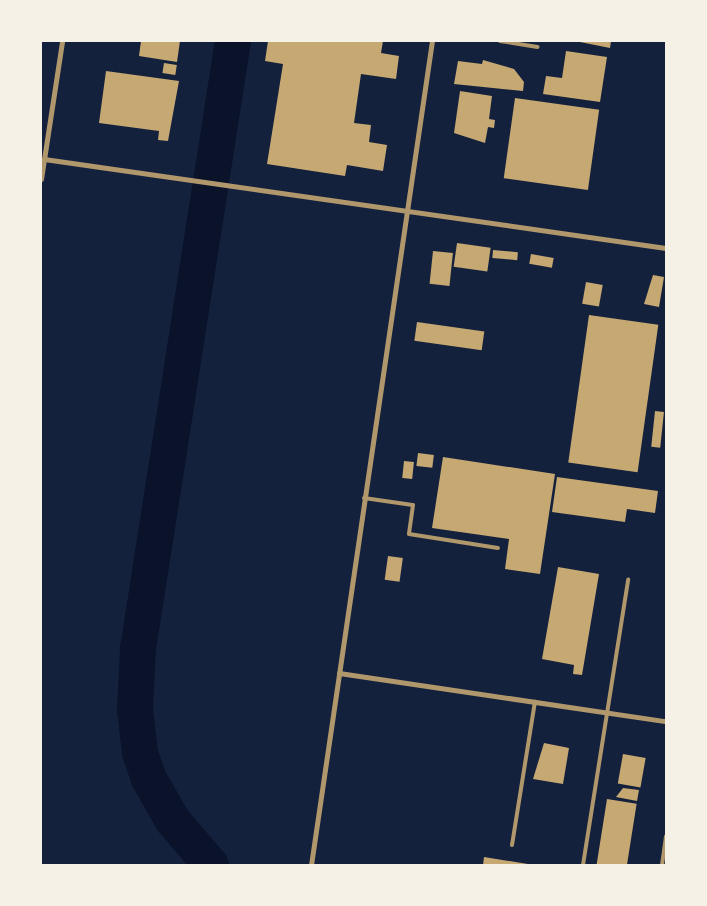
<!DOCTYPE html>
<html>
<head>
<meta charset="utf-8">
<style>
	body { margin:0 }
	#map { position:relative; width:707px; height:906px; overflow:hidden; background:#14213d; font-family:"Fira Sans Condensed",sans-serif }
	div>[style] { position:absolute }
	.river>* { height:36px; margin:-18px; padding:0 18px; transform-origin:18px; border-radius:18px; background:#0b132b }
	.building>* { inset:0; background:#c6a872; transform-origin:0 0 }
	.service>* { height:4px; margin:-2px; padding:0 2px; transform-origin:2px; border-radius:2px; background:#b1986c }
	.minor>* { height:5px; margin:-2.5px; padding:0 2.5px; transform-origin:2.5px; border-radius:2.5px; background:#b1986c }
	span { translate:-50% -50%; white-space:nowrap; text-align:center; line-height:1.15; -webkit-text-stroke:5px #f6f1e7; paint-order:stroke }
	.frame { position:absolute; inset:0; border:42px solid #f6f1e7; pointer-events:none }
</style>
</head>
<body>
<div id="map">
	<div class="river">
		<i style="left:211px;top:865px;width:58px;rotate:-130.8deg"></i>
		<i style="left:173px;top:821px;width:48px;rotate:-119.7deg"></i>
		<i style="left:149px;top:779px;width:28px;rotate:-109deg"></i>
		<i style="left:140px;top:753px;width:44px;rotate:-96.5deg"></i>
		<i style="left:135px;top:709px;width:60px;rotate:-87.1deg"></i>
		<i style="left:138px;top:649px;width:615px;rotate:-81.12deg"></i>
	</div>
	<div class="building">
		<i style="clip-path:polygon(141px 41px,180px 41px,177px 62px,139px 56px)"></i>
		<i style="clip-path:polygon(268px 41px,383px 41px,381px 53px,399px 56px,396px 79px,361px 74px,354px 123px,371px 125px,369px 142px,387px 145px,383px 171px,347px 165px,345px 176px,267px 164px,283px 64px,265px 61px)"></i>
		<i style="clip-path:polygon(575px 41px,611px 41px,610px 48px)"></i>
		<i style="clip-path:polygon(566px 51px,607px 57px,600px 102px,543px 94px,546px 76px,562px 78px)"></i>
		<i style="clip-path:polygon(483px 60px,514px 69px,524px 82px,523px 91px,454px 84px,458px 61px,482px 64px)"></i>
		<i style="left:164px;top:63px;width:13px;height:10px;rotate:9deg"></i>
		<i style="clip-path:polygon(106px 71px,179px 81px,168px 141px,158px 140px,159px 131px,99px 123px)"></i>
		<i style="clip-path:polygon(460px 91px,492px 96px,489px 119px,495px 120px,494px 128px,488px 127px,485px 143px,454px 133px)"></i>
		<i style="left:515px;top:98px;width:85px;height:81px;rotate:8deg"></i>
		<i style="left:457px;top:243px;width:34px;height:24px;rotate:8deg"></i>
		<i style="left:493px;top:250px;width:25px;height:8px;rotate:5deg"></i>
		<i style="left:433px;top:251px;width:20px;height:33px;rotate:6deg"></i>
		<i style="left:531px;top:254px;width:23px;height:10px;rotate:10deg"></i>
		<i style="clip-path:polygon(653px 275px,664px 277px,659px 307px,644px 304px)"></i>
		<i style="left:586px;top:282px;width:17px;height:22px;rotate:10deg"></i>
		<i style="left:589px;top:315px;width:70px;height:149px;rotate:8deg"></i>
		<i style="left:417px;top:322px;width:68px;height:19px;rotate:8deg"></i>
		<i style="left:655px;top:411px;width:9px;height:36px;rotate:6deg"></i>
		<i style="left:418px;top:453px;width:16px;height:13px;rotate:7deg"></i>
		<i style="clip-path:polygon(443px 457px,555px 474px,540px 574px,505px 569px,509px 539px,432px 528px)"></i>
		<i style="left:404px;top:461px;width:10px;height:17px;rotate:6deg"></i>
		<i style="clip-path:polygon(557px 477px,658px 491px,655px 513px,627px 509px,625px 522px,552px 512px)"></i>
		<i style="left:388px;top:556px;width:15px;height:24px;rotate:8deg"></i>
		<i style="clip-path:polygon(558px 567px,599px 574px,582px 675px,573px 674px,574px 665px,542px 659px)"></i>
		<i style="clip-path:polygon(544px 743px,569px 748px,563px 784px,533px 779px)"></i>
		<i style="left:623px;top:754px;width:23px;height:30px;rotate:10deg"></i>
		<i style="clip-path:polygon(623px 788px,639px 790px,637px 801px,616px 797px)"></i>
		<i style="left:607px;top:799px;width:30px;height:66px;rotate:9deg"></i>
		<i style="clip-path:polygon(484px 857px,528px 864px,528px 865px,483px 865px)"></i>
	</div>
	<div class="service">
		<i style="left:500px;top:41px;width:38px;rotate:9deg"></i>
		<i style="left:364px;top:498px;width:49px;rotate:8.1deg"></i>
		<i style="left:413px;top:505px;width:29px;rotate:98deg"></i>
		<i style="left:409px;top:534px;width:90px;rotate:8.9deg"></i>
		<i style="left:512px;top:845px;width:145px;rotate:-80.9deg"></i>
		<i style="left:583px;top:865px;width:289px;rotate:-81deg"></i>
		<i style="left:662px;top:865px;width:29px;rotate:-82deg"></i>
	</div>
	<div class="minor">
		<i style="left:44px;top:159px;width:628px;rotate:8.14deg"></i>
		<i style="left:41px;top:179px;width:140px;rotate:-81.3deg"></i>
		<i style="left:339px;top:673px;width:331px;rotate:8.4deg"></i>
		<i style="left:311px;top:865px;width:833px;rotate:-81.65deg"></i>
	</div>
	<div class="frame"></div>
</div>
</body>
</html>
